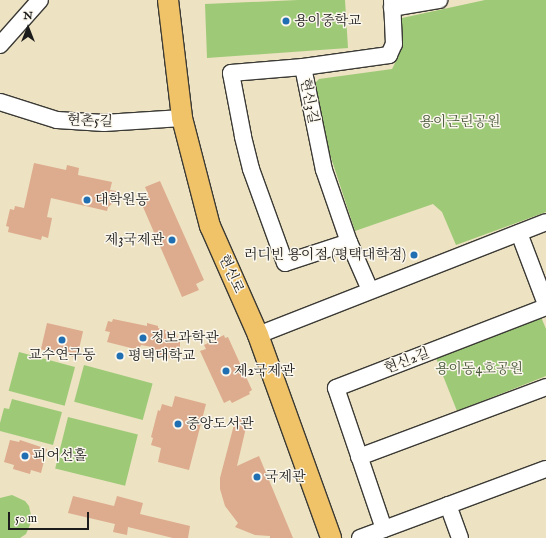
<!DOCTYPE html>
<html>
<head>
<meta charset="utf-8">
<style>
	body { margin:0 }
	#map { position:relative; width:546px; height:538px; overflow:hidden; background:#ede2c2; font-family:"IM FELL English","Noto Serif KR",serif }
	div>[style] { position:absolute }
	.green>* { inset:0; background:#9eca78; transform-origin:0 0 }
	.building>* { inset:0; background:#ddab8d; transform-origin:0 0 }
	.roads { filter:drop-shadow(1px 0 #3b3a35) drop-shadow(-1px 0 #3b3a35) drop-shadow(0 1px #3b3a35) drop-shadow(0 -1px #3b3a35) }
	.minor>* { height:16px; margin:-8px; padding:0 8px; transform-origin:8px; border-radius:8px; background:#fff }
	.major>* { height:20px; margin:-10px; padding:0 10px; transform-origin:10px; border-radius:10px; background:#f0c369 }
	.dots>* { width:11px; height:11px; translate:-50% -50%; box-sizing:border-box; border:2px solid #fbf7ec; border-radius:50% }
	span { translate:-50% -50%; white-space:nowrap; text-align:center; line-height:1.15; -webkit-text-stroke:3px #fbf7ec; paint-order:stroke }
	.poi-label { font-size:14px; color:#1c1c1c }
	.left { translate:0 -50%; text-align:left }
	.right { translate:-100% -50%; text-align:right }
	.street-label { font-size:14px; color:#1c1c1c }
	.park-label { font-size:14px; color:#4a593c }
	.north { position:absolute; left:8px; top:8px; width:40px; height:40px; -webkit-text-stroke:3px #fbf7ec; paint-order:stroke; rotate:0deg; font-size:11px; font-weight:700; line-height:16px; text-align:center; color:#1c1c1c }
	.north::after { content:''; display:block; margin:auto; width:14px; height:18px; background:#1c1c1c; clip-path:polygon(50% 0,100% 100%,50% 72%,0 100%) }
	.scale { position:absolute; left:8px; top:512px; width:81px; height:18px; box-sizing:border-box; border:2px solid #1c1c1c; border-top:0; padding-left:5px; font-size:12px; line-height:14px; white-space:nowrap; color:#1c1c1c; -webkit-text-stroke:3px #fbf7ec; paint-order:stroke }
</style>
</head>
<body>
<div id="map">
	<div class="green">
		<i style="clip-path:polygon(298px 0,345px 0,348px 48px,207px 58px,205px 4px)"></i>
		<i style="clip-path:polygon(485px 0,546px 0,546px 212px,456px 245px,442px 212px,433px 204px,355px 231px,320px 124px,314px 84px,319px 79px,392px 69px,399px 55px,396px 25px,402px 18px)"></i>
		<i style="clip-path:polygon(539px 312px,546px 329px,546px 376px,457px 411px,434px 353px)"></i>
		<i style="left:19px;top:352px;width:58px;height:40px;rotate:15deg"></i>
		<i style="left:84px;top:365px;width:71px;height:38px;rotate:15deg"></i>
		<i style="clip-path:polygon(12px 399px,62px 412px,53px 445px,0 431px,0 423px,4px 408px,9px 409px)"></i>
		<i style="left:68px;top:417px;width:72px;height:53px;rotate:14deg"></i>
		<i style="clip-path:polygon(12px 495px,25px 501px,29px 506px,32px 520px,26px 534px,20px 538px,0 538px,0 498px)"></i>
	</div>
	<div class="building">
		<i style="clip-path:polygon(34px 163px,66px 170px,67px 165px,79px 168px,78px 175px,112px 182px,110px 190px,116px 191px,120px 197px,108px 207px,107px 211px,51px 198px,47px 217px,52px 218px,48px 238px,42px 236px,41px 240px,8px 232px,9px 227px,6px 226px,10px 209px,14px 210px,15px 206px,24px 208px)"></i>
		<i style="clip-path:polygon(160px 181px,204px 280px,196px 284px,199px 290px,182px 297px,140px 200px,149px 196px,145px 187px)"></i>
		<i style="clip-path:polygon(113px 319px,147px 326px,147px 323px,158px 326px,158px 328px,176px 333px,180px 342px,180px 348px,177px 354px,173px 358px,166px 359px,157px 355px,152px 347px,141px 345px,139px 350px,107px 342px,110px 332px,105px 331px,108px 321px,112px 322px)"></i>
		<i style="left:47px;top:323px;width:37px;height:27px;rotate:13deg"></i>
		<i style="clip-path:polygon(224px 335px,225px 338px,228px 337px,252px 390px,249px 392px,250px 394px,232px 403px,230px 400px,224px 403px,200px 351px,206px 349px,204px 345px)"></i>
		<i style="clip-path:polygon(175px 396px,206px 404px,189px 470px,158px 462px,161px 448px,151px 445px,153px 438px,151px 437px,158px 410px,160px 411px,162px 404px,172px 407px)"></i>
		<i style="clip-path:polygon(236px 417px,248px 419px,237px 466px,259px 456px,293px 538px,270px 538px,270px 536px,255px 535px,235px 527px,238px 523px,225px 506px,220px 489px,220px 478px)"></i>
		<i style="clip-path:polygon(10px 440px,19px 442px,20px 440px,47px 449px,41px 473px,31px 470px,30px 474px,13px 469px,14px 465px,4px 462px)"></i>
		<i style="clip-path:polygon(73px 496px,114px 506px,117px 496px,143px 503px,140px 514px,190px 526px,188px 538px,173px 538px,128px 527px,127px 535px,113px 532px,115px 524px,68px 513px)"></i>
	</div>
	<div class="roads">
		<div class="minor">
			<i style="left:392px;top:8px;width:48px;rotate:-9.7deg"></i>
			<i style="left:0;top:45px;width:60px;rotate:-48.4deg"></i>
			<i style="left:303px;top:67px;width:105px;rotate:78.5deg"></i>
			<i style="left:324px;top:170px;width:76px;rotate:70.9deg"></i>
			<i style="left:349px;top:242px;width:52px;rotate:66.4deg"></i>
			<i style="left:0;top:102px;width:60px;rotate:17.5deg"></i>
			<i style="left:57px;top:120px;width:47px;rotate:3.7deg"></i>
			<i style="left:104px;top:123px;width:78px;rotate:-3.7deg"></i>
			<i style="left:519px;top:233px;width:76px;rotate:69.2deg"></i>
			<i style="left:349px;top:242px;width:67px;rotate:161.8deg"></i>
			<i style="left:285px;top:263px;width:100px;rotate:-109.9deg"></i>
			<i style="left:251px;top:169px;width:34px;rotate:-104deg"></i>
			<i style="left:243px;top:136px;width:64px;rotate:-100.8deg"></i>
			<i style="left:231px;top:73px;width:72px;rotate:-4.8deg"></i>
			<i style="left:303px;top:67px;width:87px;rotate:-7.9deg"></i>
			<i style="left:389px;top:55px;width:12px;rotate:-66deg"></i>
			<i style="left:394px;top:44px;width:44px;rotate:-92.6deg"></i>
			<i style="left:258px;top:335px;width:309px;rotate:-21.4deg"></i>
			<i style="left:359px;top:457px;width:200px;rotate:-20.5deg"></i>
			<i style="left:448px;top:505px;width:35px;rotate:70deg"></i>
			<i style="left:384px;top:529px;width:149px;rotate:-108.8deg"></i>
			<i style="left:336px;top:388px;width:225px;rotate:-21.1deg"></i>
			<i style="left:360px;top:538px;width:198px;rotate:-20.4deg"></i>
		</div>
		<div class="major">
			<i style="left:168px;top:0;width:119px;rotate:83.2deg"></i>
			<i style="left:182px;top:118px;width:112px;rotate:75.5deg"></i>
			<i style="left:210px;top:226px;width:119px;rotate:66.2deg"></i>
			<i style="left:258px;top:335px;width:216px;rotate:70.2deg"></i>
		</div>
	</div>
	<div class="dots">
		<i style="left:286px;top:21px;background:#1f6fb2"></i>
		<i style="left:87px;top:200px;background:#1f6fb2"></i>
		<i style="left:172px;top:240px;background:#1f6fb2"></i>
		<i style="left:414px;top:255px;background:#1f6fb2"></i>
		<i style="left:143px;top:338px;background:#1f6fb2"></i>
		<i style="left:62px;top:340px;background:#1f6fb2"></i>
		<i style="left:120px;top:356px;background:#1f6fb2"></i>
		<i style="left:226px;top:371px;background:#1f6fb2"></i>
		<i style="left:178px;top:424px;background:#1f6fb2"></i>
		<i style="left:25px;top:456px;background:#1f6fb2"></i>
		<i style="left:257px;top:477px;background:#1f6fb2"></i>
	</div>
	<div class="poi-label">
		<span class="left" style="left:294px;top:21px">용이중학교</span>
		<span class="left" style="left:95px;top:200px">대학원동</span>
		<span class="right" style="left:164px;top:240px">제3국제관</span>
		<span class="right" style="left:406px;top:255px">러디빈 용이점 (평택대학점)</span>
		<span class="left" style="left:151px;top:338px">정보과학관</span>
		<span style="left:62px;top:355px">교수연구동</span>
		<span class="left" style="left:128px;top:356px">평택대학교</span>
		<span class="left" style="left:234px;top:371px">제2국제관</span>
		<span class="left" style="left:186px;top:424px">중앙도서관</span>
		<span class="left" style="left:33px;top:456px">피어선홀</span>
		<span class="left" style="left:265px;top:477px">국제관</span>
	</div>
	<div class="street-label">
		<span style="left:309px;top:101px;rotate:79deg">현신3길</span>
		<span style="left:90px;top:121px;rotate:2deg">현촌5길</span>
		<span style="left:231px;top:274px;rotate:66deg">현신로</span>
		<span style="left:407px;top:361px;rotate:-21deg">현신2길</span>
	</div>
	<div class="park-label">
		<span style="left:460px;top:122px">용이근린공원</span>
		<span style="left:479px;top:369px">용이동4호공원</span>
	</div>
	<div class="north">N</div>
	<div class="scale">50 m</div>
</div>
</body>
</html>
